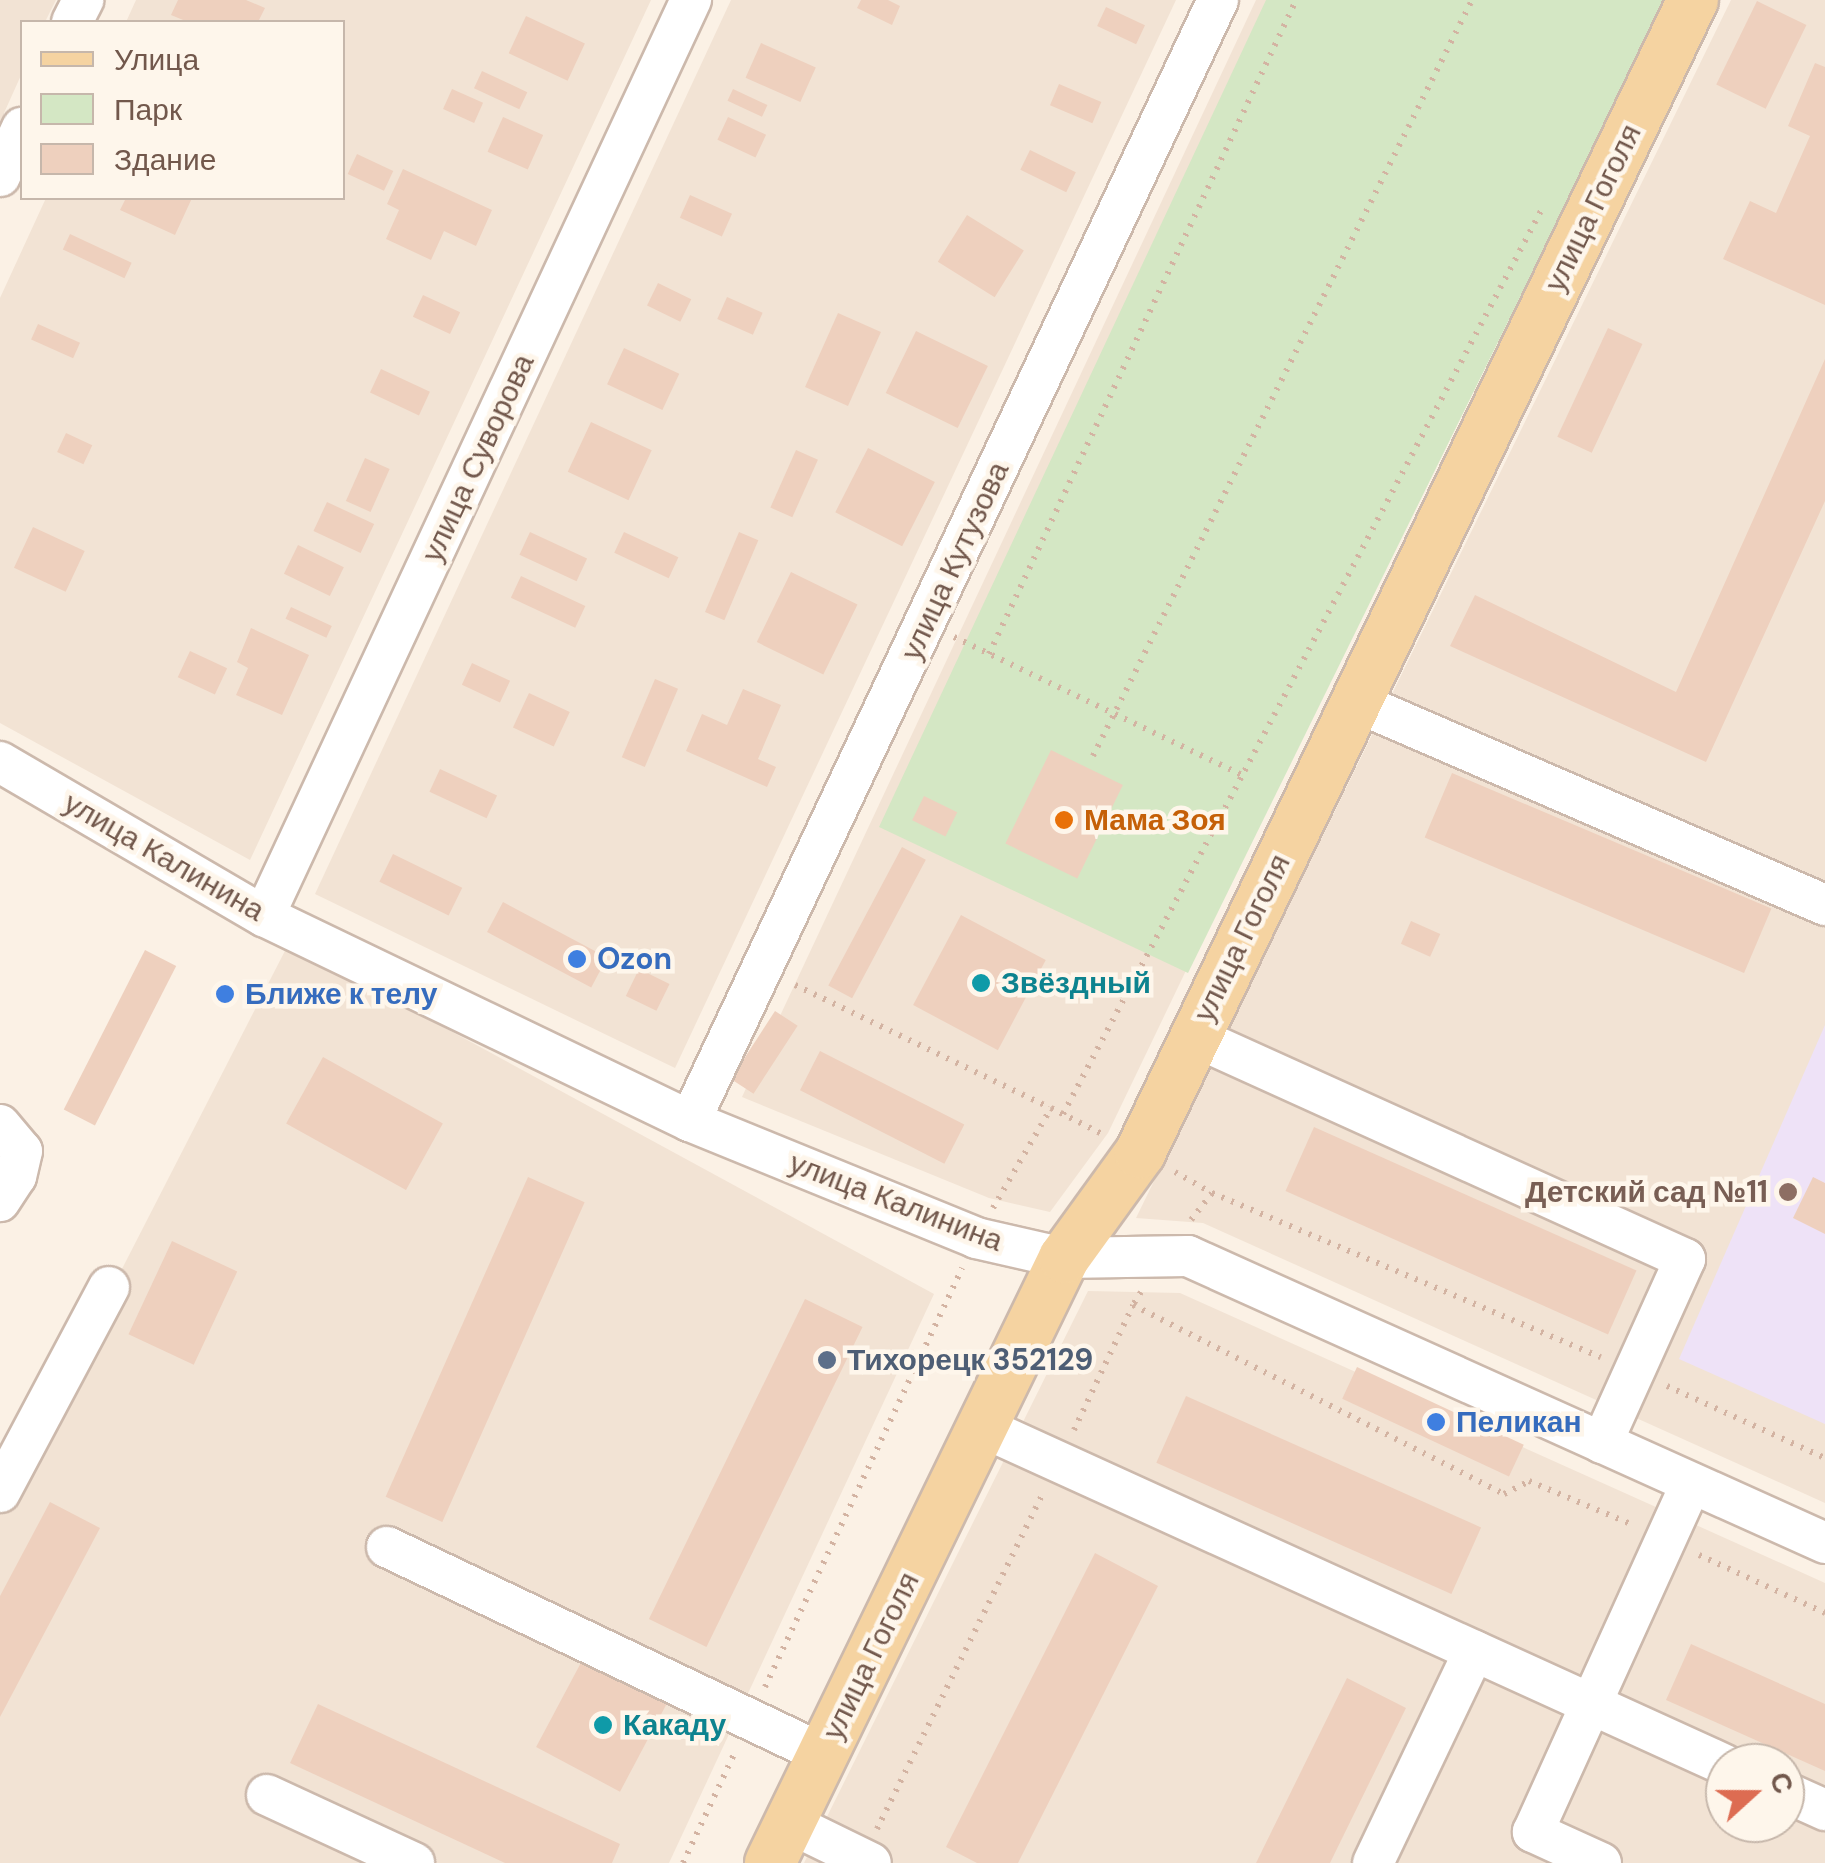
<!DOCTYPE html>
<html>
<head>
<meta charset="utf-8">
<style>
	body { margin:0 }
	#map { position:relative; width:1825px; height:1863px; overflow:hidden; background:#fbf1e5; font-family:"DM Sans",sans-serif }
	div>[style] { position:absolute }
	.residential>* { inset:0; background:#f2e3d4 }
	.education>* { inset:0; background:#eee2f7 }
	.green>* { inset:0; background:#d4e7c4 }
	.building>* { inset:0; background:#eed0be; transform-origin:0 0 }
	.path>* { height:6px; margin-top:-3px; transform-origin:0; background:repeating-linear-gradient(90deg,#d3b3a2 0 2.5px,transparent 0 10.5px) }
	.roads { filter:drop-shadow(2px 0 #ccb9ac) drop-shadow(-2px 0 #ccb9ac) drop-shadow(0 2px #ccb9ac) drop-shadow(0 -2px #ccb9ac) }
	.minor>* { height:40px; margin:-20px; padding:0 20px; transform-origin:20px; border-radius:20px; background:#fff }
	.major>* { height:50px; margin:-25px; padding:0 25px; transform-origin:25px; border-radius:25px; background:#f5d3a1 }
	.dots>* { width:28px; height:28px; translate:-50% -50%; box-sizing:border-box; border:5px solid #fef6eb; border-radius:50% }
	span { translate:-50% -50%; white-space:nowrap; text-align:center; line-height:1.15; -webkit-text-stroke:9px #fef6eb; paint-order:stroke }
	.street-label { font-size:30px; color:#72584c }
	.food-label { font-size:30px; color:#c56008; font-weight:700 }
	.left { translate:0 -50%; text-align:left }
	.shop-label { font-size:30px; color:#366cbe; font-weight:700 }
	.culture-label { font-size:30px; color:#0d838f; font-weight:700 }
	.education-label { font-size:30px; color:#785e54; font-weight:700 }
	.right { translate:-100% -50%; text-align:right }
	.service-label { font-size:30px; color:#4e5e75; font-weight:700 }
	.legend { position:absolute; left:20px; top:20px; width:325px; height:180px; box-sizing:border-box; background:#fef6eb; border:2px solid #c6b7ab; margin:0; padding:12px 18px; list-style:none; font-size:30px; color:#72584c }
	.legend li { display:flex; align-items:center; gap:20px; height:50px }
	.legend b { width:50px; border:2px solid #c6b7ab }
	.north { position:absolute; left:1705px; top:1743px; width:100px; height:100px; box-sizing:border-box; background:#fef6eb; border:2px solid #c6b7ab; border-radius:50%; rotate:69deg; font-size:28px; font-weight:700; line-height:40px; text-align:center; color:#72584c }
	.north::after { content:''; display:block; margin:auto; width:35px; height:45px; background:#dd6c52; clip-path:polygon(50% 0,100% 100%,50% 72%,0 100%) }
</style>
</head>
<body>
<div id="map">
	<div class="residential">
		<i style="clip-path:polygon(0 0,56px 0,45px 22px,22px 22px,22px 73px,0 122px)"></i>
		<i style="clip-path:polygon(136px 0,651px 0,250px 860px,0 723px,0 298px,46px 198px,342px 198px,342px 22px,126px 22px)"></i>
		<i style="clip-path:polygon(731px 0,1176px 0,675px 1068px,315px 894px)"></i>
		<i style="clip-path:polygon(1256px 0,1652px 0,1108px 1133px,1050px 1212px,989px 1198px,742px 1097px)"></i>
		<i style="clip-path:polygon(1731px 0,1825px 0,1825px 1503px,1203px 1223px,1136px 1218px)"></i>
		<i style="clip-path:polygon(289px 943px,934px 1294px,669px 1863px,0 1863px,0 1507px)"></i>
		<i style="clip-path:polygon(evenodd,1088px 1291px,1180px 1293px,1825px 1583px,1825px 1863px,804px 1863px,1088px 1291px,1725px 1763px,1785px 1763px,1785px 1823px,1725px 1823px,1725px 1763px)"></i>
	</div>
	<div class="education">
		<i style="clip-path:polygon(1825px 1025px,1825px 1424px,1679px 1359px)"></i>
	</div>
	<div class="green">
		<i style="clip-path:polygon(1266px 0,1666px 0,1188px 973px,879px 827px)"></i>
	</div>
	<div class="building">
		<i style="clip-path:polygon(178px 0,246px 0,265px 8px,258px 22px,188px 22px,171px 15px)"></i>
		<i style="clip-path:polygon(861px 0,888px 0,900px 6px,892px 25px,857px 8px)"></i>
		<i style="left:1757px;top:1px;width:55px;height:93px;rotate:26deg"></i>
		<i style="left:1106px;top:7px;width:43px;height:21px;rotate:25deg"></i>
		<i style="left:526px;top:16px;width:65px;height:41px;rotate:25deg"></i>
		<i style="left:761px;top:43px;width:60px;height:38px;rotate:24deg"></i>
		<i style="clip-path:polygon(1815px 63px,1825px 67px,1825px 305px,1723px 259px,1750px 201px,1776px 213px,1810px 136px,1788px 126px)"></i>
		<i style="left:482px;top:71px;width:50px;height:19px;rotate:25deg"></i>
		<i style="left:1059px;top:84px;width:46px;height:23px;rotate:23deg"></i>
		<i style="left:452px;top:89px;width:34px;height:22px;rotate:24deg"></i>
		<i style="left:733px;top:89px;width:38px;height:13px;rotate:25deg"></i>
		<i style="left:503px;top:117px;width:44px;height:38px;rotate:24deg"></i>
		<i style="left:728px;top:117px;width:42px;height:25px;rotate:25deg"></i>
		<i style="left:1030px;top:150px;width:51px;height:22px;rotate:26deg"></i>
		<i style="left:357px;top:154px;width:40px;height:22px;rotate:25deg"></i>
		<i style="clip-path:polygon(403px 169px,492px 210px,476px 246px,444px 231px,431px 260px,386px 239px,399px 210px,387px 204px)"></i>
		<i style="left:690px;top:195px;width:46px;height:25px;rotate:24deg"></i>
		<i style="clip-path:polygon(126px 198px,192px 198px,175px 235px,120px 210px)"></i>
		<i style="left:967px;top:215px;width:67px;height:55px;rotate:32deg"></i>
		<i style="left:70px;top:234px;width:68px;height:17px;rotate:25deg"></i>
		<i style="left:658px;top:283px;width:37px;height:25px;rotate:26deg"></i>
		<i style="left:423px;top:295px;width:41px;height:24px;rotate:25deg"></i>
		<i style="left:727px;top:297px;width:39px;height:24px;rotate:24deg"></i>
		<i style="left:838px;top:313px;width:47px;height:81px;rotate:24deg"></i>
		<i style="left:38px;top:324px;width:46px;height:17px;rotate:24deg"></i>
		<i style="left:1608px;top:328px;width:38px;height:120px;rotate:25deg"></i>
		<i style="left:916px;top:331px;width:80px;height:69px;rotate:26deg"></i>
		<i style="left:624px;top:348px;width:61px;height:40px;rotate:25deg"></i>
		<i style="clip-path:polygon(1825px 359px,1825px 501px,1706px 762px,1450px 646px,1475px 595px,1676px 692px)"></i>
		<i style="left:381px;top:369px;width:54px;height:26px;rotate:25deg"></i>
		<i style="left:591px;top:422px;width:67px;height:55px;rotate:25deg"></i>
		<i style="left:66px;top:433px;width:29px;height:21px;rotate:25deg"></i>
		<i style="left:868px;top:448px;width:75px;height:72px;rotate:27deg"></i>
		<i style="left:796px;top:450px;width:24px;height:63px;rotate:24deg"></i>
		<i style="left:365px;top:458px;width:27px;height:47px;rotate:24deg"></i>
		<i style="left:327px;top:502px;width:52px;height:32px;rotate:25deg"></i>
		<i style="left:33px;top:527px;width:57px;height:45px;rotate:25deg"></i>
		<i style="left:530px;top:532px;width:63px;height:25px;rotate:25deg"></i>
		<i style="left:624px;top:532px;width:60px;height:23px;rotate:25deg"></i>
		<i style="left:739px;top:532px;width:21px;height:87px;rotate:23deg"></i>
		<i style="left:298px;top:545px;width:51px;height:32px;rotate:26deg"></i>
		<i style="left:791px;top:572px;width:74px;height:78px;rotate:26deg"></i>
		<i style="left:521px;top:576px;width:71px;height:24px;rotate:25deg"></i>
		<i style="left:291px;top:607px;width:45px;height:13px;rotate:25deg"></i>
		<i style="clip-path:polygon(251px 628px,309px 655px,282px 715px,236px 695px,248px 668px,237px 662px)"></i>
		<i style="left:190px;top:651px;width:41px;height:29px;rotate:25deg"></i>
		<i style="left:472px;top:663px;width:42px;height:24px;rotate:25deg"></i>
		<i style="left:655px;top:679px;width:25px;height:85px;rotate:23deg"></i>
		<i style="clip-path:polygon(743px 689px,781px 705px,758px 759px,776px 767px,767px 787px,686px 751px,702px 714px,727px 725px)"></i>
		<i style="left:529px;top:693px;width:45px;height:38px;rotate:25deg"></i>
		<i style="left:1051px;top:750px;width:80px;height:104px;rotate:26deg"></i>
		<i style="left:440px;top:769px;width:63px;height:25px;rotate:25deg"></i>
		<i style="left:1452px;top:773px;width:347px;height:70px;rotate:23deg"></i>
		<i style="left:924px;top:796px;width:37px;height:27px;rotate:26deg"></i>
		<i style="left:902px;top:847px;width:27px;height:157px;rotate:28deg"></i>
		<i style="left:393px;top:854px;width:77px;height:31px;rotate:26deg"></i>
		<i style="left:503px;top:902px;width:118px;height:34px;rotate:28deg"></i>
		<i style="left:961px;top:915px;width:96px;height:102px;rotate:28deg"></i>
		<i style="left:1411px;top:921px;width:32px;height:25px;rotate:24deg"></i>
		<i style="left:145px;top:950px;width:35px;height:179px;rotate:27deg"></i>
		<i style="left:639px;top:969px;width:34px;height:30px;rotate:26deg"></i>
		<i style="left:775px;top:1011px;width:27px;height:81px;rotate:33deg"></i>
		<i style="left:820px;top:1051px;width:162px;height:44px;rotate:27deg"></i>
		<i style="left:323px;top:1057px;width:137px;height:76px;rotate:29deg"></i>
		<i style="left:1314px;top:1127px;width:353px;height:70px;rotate:24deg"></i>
		<i style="left:528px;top:1177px;width:62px;height:350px;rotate:24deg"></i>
		<i style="clip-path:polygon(1813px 1177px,1825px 1183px,1825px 1234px,1793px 1218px)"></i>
		<i style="left:172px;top:1241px;width:72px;height:103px;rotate:25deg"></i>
		<i style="left:805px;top:1299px;width:64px;height:356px;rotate:26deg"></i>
		<i style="left:1357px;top:1367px;width:184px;height:35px;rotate:25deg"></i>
		<i style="left:1186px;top:1396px;width:323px;height:73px;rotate:24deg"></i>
		<i style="clip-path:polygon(50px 1502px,100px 1528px,0 1717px,0 1596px)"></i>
		<i style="clip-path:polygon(1095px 1553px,1158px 1586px,1018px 1863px,977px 1863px,946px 1847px)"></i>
		<i style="clip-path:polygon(1691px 1644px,1825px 1704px,1825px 1771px,1666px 1700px)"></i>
		<i style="left:584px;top:1657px;width:95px;height:102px;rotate:28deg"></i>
		<i style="clip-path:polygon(1347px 1678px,1406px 1708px,1330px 1863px,1256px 1863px)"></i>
		<i style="clip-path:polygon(318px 1704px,620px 1844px,612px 1863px,505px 1863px,290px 1763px)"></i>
	</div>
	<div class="path">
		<i style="left:954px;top:637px;width:319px;rotate:25.6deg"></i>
		<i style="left:989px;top:654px;width:722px;rotate:-64.85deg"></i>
		<i style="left:1093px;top:756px;width:846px;rotate:-63.37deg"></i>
		<i style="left:795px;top:985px;width:284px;rotate:25.7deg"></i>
		<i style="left:1063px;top:1114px;width:1028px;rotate:-62.11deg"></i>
		<i style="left:1175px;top:1172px;width:43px;rotate:29.6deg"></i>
		<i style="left:1212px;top:1193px;width:34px;rotate:128deg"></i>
		<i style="left:1212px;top:1193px;width:422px;rotate:22.9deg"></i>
		<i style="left:993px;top:1208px;width:116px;rotate:-59.9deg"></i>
		<i style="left:1051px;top:1108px;width:62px;rotate:27deg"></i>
		<i style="left:1141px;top:1292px;width:15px;rotate:122deg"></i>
		<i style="left:1133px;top:1305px;width:416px;rotate:27deg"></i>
		<i style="left:1504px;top:1494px;width:28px;rotate:-27deg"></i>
		<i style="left:1529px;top:1481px;width:113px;rotate:22.9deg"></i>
		<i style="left:1667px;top:1386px;width:174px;rotate:24.5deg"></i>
		<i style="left:1074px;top:1430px;width:138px;rotate:-64.7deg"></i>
		<i style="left:1699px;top:1555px;width:139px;rotate:24.7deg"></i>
		<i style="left:765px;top:1687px;width:463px;rotate:-64.8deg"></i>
		<i style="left:877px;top:1829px;width:377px;rotate:-63.7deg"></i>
		<i style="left:683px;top:1863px;width:123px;rotate:-64.9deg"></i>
	</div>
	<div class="roads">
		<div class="minor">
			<i style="left:72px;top:22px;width:25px;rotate:-63deg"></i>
			<i style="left:0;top:176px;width:53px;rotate:-65.4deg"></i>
			<i style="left:1356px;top:702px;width:511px;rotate:23.4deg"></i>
			<i style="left:0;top:762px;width:306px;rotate:30.3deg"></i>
			<i style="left:264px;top:916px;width:473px;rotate:25.7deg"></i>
			<i style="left:690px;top:1121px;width:309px;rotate:22.2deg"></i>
			<i style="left:976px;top:1238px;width:90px;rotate:12.8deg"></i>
			<i style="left:1064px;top:1258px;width:124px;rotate:-0.9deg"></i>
			<i style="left:1188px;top:1256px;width:699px;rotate:24.25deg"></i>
			<i style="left:264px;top:916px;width:1011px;rotate:-65.01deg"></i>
			<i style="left:1195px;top:1037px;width:538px;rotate:24.37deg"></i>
			<i style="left:1685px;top:1259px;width:202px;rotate:114.3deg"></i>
			<i style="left:690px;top:1121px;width:1239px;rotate:-64.78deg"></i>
			<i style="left:0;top:1125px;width:34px;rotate:50deg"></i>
			<i style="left:22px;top:1151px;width:26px;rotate:103deg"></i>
			<i style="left:16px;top:1176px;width:30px;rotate:123deg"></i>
			<i style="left:982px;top:1427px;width:816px;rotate:24.46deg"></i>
			<i style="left:0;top:1492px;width:232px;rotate:-62deg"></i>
			<i style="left:387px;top:1547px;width:483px;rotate:25.4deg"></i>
			<i style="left:1785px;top:1792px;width:44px;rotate:24.2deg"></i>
			<i style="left:267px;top:1795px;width:162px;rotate:24.8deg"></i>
			<i style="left:789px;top:1823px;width:91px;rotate:26deg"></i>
			<i style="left:1373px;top:1863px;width:235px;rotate:-64.5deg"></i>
			<i style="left:1601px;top:1863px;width:75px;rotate:-155.5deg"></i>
			<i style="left:1533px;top:1832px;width:383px;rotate:-65.6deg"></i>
		</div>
		<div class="major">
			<i style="left:770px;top:1863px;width:673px;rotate:-64.08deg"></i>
			<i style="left:1064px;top:1258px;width:130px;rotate:-54.1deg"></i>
			<i style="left:1140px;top:1153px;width:1279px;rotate:-64.38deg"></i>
		</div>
	</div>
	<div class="dots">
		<i style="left:1064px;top:820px;background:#e8710a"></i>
		<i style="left:577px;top:959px;background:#3f7fe0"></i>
		<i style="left:981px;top:983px;background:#0f9aa8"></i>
		<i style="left:225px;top:994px;background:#3f7fe0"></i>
		<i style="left:1788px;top:1192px;background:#8d6e63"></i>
		<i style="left:827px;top:1360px;background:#5c6f8a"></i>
		<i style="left:1436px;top:1422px;background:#3f7fe0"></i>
		<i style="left:603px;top:1725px;background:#0f9aa8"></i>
	</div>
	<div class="street-label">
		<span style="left:1593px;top:208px;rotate:-64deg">улица Гоголя</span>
		<span style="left:478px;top:458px;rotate:-65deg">улица Суворова</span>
		<span style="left:955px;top:561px;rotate:-65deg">улица Кутузова</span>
		<span style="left:164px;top:857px;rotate:30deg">улица Калинина</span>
		<span style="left:1242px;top:938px;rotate:-64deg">улица Гоголя</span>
		<span style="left:896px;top:1202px;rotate:21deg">улица Калинина</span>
		<span style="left:871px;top:1656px;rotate:-64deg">улица Гоголя</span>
	</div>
	<div class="food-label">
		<span class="left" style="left:1084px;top:820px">Мама Зоя</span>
	</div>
	<div class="shop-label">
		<span class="left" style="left:597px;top:959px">Ozon</span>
		<span class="left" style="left:245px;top:994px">Ближе к телу</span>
		<span class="left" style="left:1456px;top:1422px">Пеликан</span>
	</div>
	<div class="culture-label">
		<span class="left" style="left:1001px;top:983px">Звёздный</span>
		<span class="left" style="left:623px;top:1725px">Какаду</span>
	</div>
	<div class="education-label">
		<span class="right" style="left:1768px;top:1192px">Детский сад №11</span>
	</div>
	<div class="service-label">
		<span class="left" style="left:847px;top:1360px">Тихорецк 352129</span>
	</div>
	<ul class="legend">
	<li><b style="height:12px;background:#f5d3a1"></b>Улица</li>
	<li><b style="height:28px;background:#d4e7c4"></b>Парк</li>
	<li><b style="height:28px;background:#eed0be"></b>Здание</li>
	</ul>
	<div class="north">С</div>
</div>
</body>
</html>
